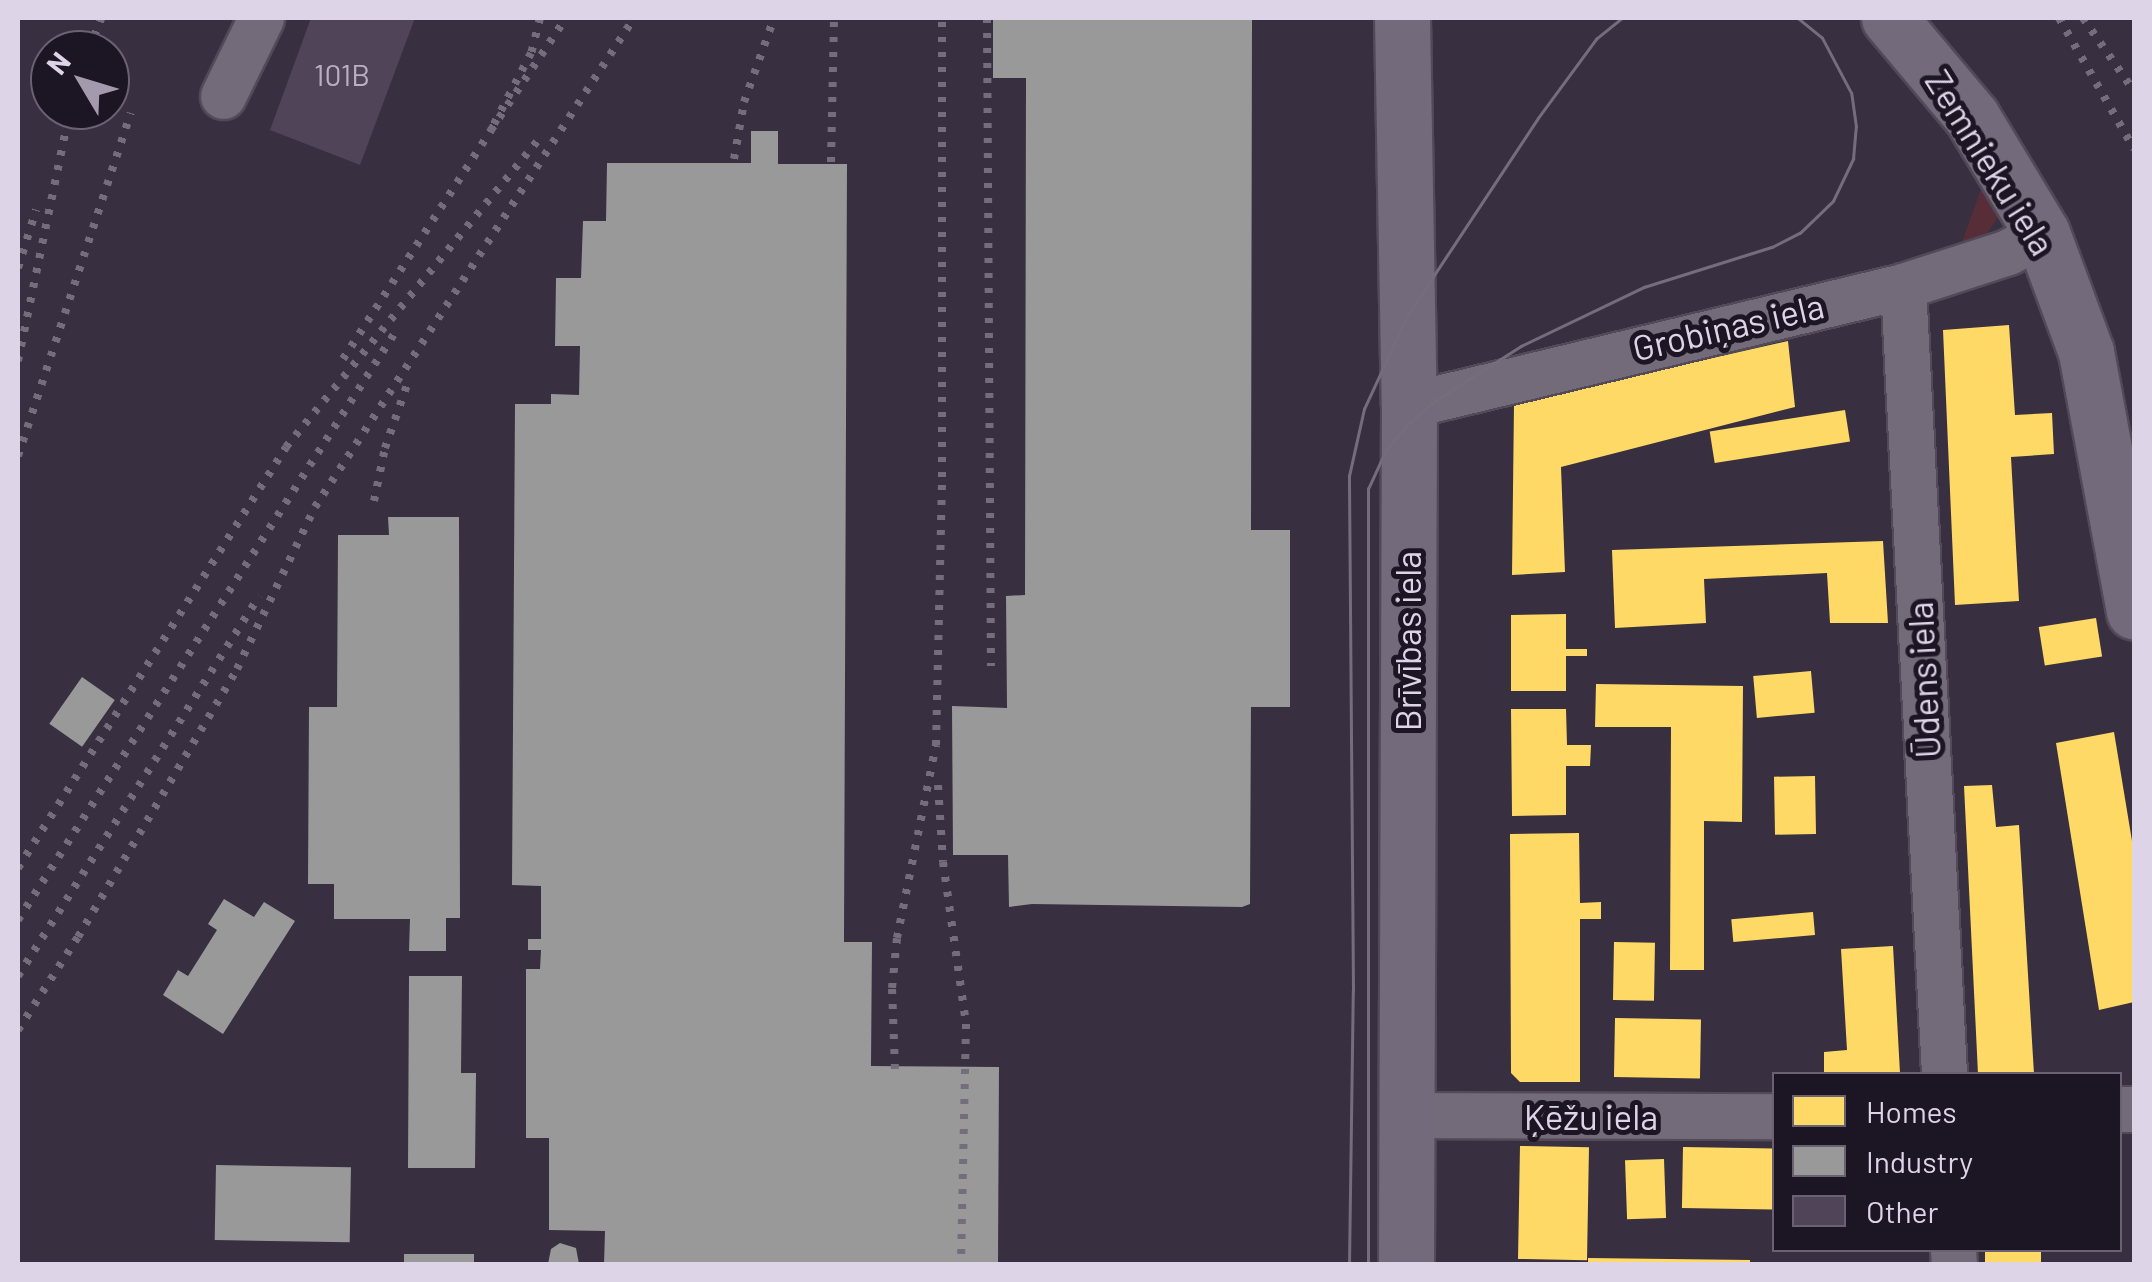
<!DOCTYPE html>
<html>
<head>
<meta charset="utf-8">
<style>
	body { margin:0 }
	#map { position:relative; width:2152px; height:1282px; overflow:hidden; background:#382f40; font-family:Barlow,sans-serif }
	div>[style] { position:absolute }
	.green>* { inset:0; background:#572d37 }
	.homes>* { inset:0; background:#ffd966; transform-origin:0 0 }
	.industry>* { inset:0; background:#999; transform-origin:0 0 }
	.building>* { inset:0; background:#4f4458 }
	.roads { filter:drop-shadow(2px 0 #524a58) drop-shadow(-2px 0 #524a58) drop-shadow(0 2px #524a58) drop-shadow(0 -2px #524a58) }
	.minor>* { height:45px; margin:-22.5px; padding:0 22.5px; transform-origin:22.5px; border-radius:22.5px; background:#746b7a }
	.trunk>* { height:55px; margin:-27.5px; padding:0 27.5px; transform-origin:27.5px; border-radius:27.5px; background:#736a7b }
	.tram>* { height:2.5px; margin:-1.25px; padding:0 1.25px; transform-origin:1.25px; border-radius:1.25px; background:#746e7c }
	.rail>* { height:8px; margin-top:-4px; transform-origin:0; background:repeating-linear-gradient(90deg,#746e7c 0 5px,transparent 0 15px) }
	span { translate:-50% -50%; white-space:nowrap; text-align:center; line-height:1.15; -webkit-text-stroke:10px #1c1523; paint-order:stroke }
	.number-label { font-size:30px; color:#bab0c4 }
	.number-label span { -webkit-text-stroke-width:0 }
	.street-label { font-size:35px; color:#ded4e8 }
	.frame { position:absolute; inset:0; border:20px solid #ded4e8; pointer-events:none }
	.legend { position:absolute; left:1772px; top:1072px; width:350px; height:180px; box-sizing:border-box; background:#1c1523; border:2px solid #6a6172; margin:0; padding:12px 18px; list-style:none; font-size:30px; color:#ded4e8 }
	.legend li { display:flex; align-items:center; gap:20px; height:50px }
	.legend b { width:50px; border:2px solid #6a6172 }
	.north { position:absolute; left:30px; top:30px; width:100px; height:100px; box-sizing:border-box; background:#1c1523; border:2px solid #6a6172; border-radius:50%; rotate:308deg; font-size:28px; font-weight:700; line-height:40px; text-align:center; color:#ded4e8 }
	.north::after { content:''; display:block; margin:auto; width:35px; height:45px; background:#a49aad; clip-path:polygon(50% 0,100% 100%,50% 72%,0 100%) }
</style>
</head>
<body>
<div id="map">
	<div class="green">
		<i style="clip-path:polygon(1979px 173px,1998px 217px,1983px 240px,1961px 245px,1981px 189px)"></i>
	</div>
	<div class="homes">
		<i style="clip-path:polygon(2009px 325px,2015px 415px,2052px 413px,2054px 454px,2011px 457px,2019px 601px,1955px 605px,1943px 330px)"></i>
		<i style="clip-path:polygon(1788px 341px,1795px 407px,1561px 467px,1565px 572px,1512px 575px,1514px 403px)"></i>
		<i style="left:1845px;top:410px;width:32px;height:137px;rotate:81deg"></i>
		<i style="clip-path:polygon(1883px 541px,1888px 623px,1830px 623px,1827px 573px,1704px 579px,1706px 623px,1615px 628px,1612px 550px)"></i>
		<i style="clip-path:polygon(1566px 614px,1566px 649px,1587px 649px,1587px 656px,1566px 656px,1566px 691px,1511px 691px,1511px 615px)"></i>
		<i style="left:2096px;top:618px;width:39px;height:58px;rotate:81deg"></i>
		<i style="left:1811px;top:671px;width:42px;height:58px;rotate:85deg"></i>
		<i style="clip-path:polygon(1596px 684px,1743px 686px,1742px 822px,1704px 821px,1704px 970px,1670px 970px,1671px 727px,1595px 727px)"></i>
		<i style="clip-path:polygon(1511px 709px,1566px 709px,1567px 745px,1591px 745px,1590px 766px,1566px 766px,1566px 815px,1512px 816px)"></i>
		<i style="clip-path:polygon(2114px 732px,2134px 853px,2134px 1002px,2099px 1010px,2056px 743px)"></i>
		<i style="left:1815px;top:776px;width:58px;height:41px;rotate:89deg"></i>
		<i style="clip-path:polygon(1992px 785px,1996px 827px,2019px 825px,2034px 1074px,1978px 1074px,1964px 786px)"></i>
		<i style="clip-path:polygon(1579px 833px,1580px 903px,1601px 902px,1601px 919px,1580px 919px,1580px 1082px,1520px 1082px,1511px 1073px,1510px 834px)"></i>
		<i style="left:1813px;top:912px;width:23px;height:82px;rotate:85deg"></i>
		<i style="left:1614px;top:942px;width:41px;height:58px;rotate:1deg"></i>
		<i style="clip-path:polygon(1893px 946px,1900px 1073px,1824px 1074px,1824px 1052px,1847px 1050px,1841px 949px)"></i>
		<i style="left:1615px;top:1018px;width:86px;height:59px;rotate:1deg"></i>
		<i style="left:1520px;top:1146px;width:69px;height:113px;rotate:1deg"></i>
		<i style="left:1683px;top:1147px;width:91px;height:61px;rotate:1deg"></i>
		<i style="left:1664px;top:1159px;width:59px;height:39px;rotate:88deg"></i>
		<i style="left:1985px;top:1250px;width:56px;height:14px"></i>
		<i style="clip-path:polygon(1588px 1258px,1750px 1260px,1750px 1264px,1588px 1264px)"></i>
	</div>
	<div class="industry">
		<i style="clip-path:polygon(993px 18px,1252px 18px,1251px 530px,1290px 530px,1290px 707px,1251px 707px,1250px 904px,1242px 907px,1032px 904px,1009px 907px,1008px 855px,953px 855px,952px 706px,1007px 708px,1006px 596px,1025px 595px,1026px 78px,993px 78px)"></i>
		<i style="clip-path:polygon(751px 131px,778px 131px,778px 164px,847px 164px,844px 942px,872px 942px,871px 1066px,999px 1067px,998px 1264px,604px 1264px,605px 1231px,549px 1230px,549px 1138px,526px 1138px,526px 969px,540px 969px,541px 950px,528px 950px,528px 939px,541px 939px,541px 886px,512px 885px,515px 404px,551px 404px,551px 394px,579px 395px,580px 346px,555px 346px,556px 278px,581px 278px,583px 221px,606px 221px,607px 163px,751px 163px)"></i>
		<i style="clip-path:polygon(388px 517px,459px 517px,460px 918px,446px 918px,446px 951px,409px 951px,410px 919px,334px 919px,334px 884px,308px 884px,309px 707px,337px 707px,338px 535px,389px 535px)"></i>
		<i style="left:82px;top:677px;width:40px;height:57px;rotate:35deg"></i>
		<i style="clip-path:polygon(224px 899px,254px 917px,264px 902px,295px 921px,223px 1034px,163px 995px,178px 970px,188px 976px,217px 930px,208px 924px)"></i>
		<i style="clip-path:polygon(409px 976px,462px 976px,461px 1073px,476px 1073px,475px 1168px,408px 1168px)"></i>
		<i style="left:216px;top:1165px;width:135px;height:75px;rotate:1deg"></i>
		<i style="clip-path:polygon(560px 1243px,576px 1248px,579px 1264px,548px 1264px,551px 1249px)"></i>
		<i style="left:404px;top:1254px;width:70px;height:10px"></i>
	</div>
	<div class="building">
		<i style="clip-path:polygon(311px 18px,415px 18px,360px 165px,270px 130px)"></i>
	</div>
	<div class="roads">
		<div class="minor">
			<i style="left:223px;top:96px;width:87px;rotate:-64deg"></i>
			<i style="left:1903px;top:286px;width:789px;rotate:87.02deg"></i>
			<i style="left:1409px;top:405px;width:508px;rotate:-13.54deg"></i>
			<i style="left:1903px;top:286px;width:110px;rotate:-17.9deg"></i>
			<i style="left:2008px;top:252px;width:39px;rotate:-29deg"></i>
			<i style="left:2120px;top:1109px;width:14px"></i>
			<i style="left:1407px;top:1115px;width:367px;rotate:0.2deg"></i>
			<i style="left:1953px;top:1250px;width:14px;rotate:86deg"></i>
		</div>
		<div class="trunk">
			<i style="left:1402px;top:18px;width:387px;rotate:89deg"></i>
			<i style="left:1409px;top:405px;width:859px;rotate:90.2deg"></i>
			<i style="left:1889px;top:18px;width:129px;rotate:50deg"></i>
			<i style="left:1972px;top:117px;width:135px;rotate:58.9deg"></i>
			<i style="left:2042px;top:233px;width:127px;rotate:69.7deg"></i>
			<i style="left:2086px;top:352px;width:264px;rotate:79.5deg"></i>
		</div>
	</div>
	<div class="tram">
		<i style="left:1349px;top:1264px;width:273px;rotate:-89.2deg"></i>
		<i style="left:1353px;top:991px;width:515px;rotate:-90.45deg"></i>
		<i style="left:1349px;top:476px;width:69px;rotate:-77.4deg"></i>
		<i style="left:1364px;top:409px;width:102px;rotate:-65.2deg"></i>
		<i style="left:1407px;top:316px;width:237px;rotate:-56.5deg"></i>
		<i style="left:1538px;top:118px;width:98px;rotate:-53.7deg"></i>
		<i style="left:1596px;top:39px;width:33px;rotate:-39deg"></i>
		<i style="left:1368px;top:1264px;width:775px;rotate:-90deg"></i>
		<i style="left:1368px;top:489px;width:41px;rotate:-65.3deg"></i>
		<i style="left:1385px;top:452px;width:35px;rotate:-51deg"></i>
		<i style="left:1407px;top:425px;width:33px;rotate:-41deg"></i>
		<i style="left:1432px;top:403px;width:106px;rotate:-32.6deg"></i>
		<i style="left:1521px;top:346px;width:136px;rotate:-25.6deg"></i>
		<i style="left:1644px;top:287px;width:134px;rotate:-17.4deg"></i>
		<i style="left:1772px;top:247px;width:31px;rotate:-27deg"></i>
		<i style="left:1800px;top:233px;width:46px;rotate:-44.1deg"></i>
		<i style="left:1833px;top:201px;width:47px;rotate:-64.5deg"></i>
		<i style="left:1853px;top:159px;width:32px;rotate:-85deg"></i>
		<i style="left:1856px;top:127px;width:34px;rotate:-98deg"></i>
		<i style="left:1851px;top:93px;width:62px;rotate:-117.8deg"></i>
		<i style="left:1822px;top:38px;width:32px;rotate:-141deg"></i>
	</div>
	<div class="rail">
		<i style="left:540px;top:18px;width:36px;rotate:104deg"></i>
		<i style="left:531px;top:53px;width:87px;rotate:117.5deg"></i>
		<i style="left:491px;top:130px;width:135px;rotate:-56.2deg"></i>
		<i style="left:987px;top:18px;width:648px;rotate:89.65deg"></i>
		<i style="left:2059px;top:18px;width:151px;rotate:60.2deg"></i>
		<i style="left:2083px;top:18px;width:89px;rotate:55.1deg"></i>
		<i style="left:89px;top:50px;width:34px;rotate:-69deg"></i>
		<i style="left:734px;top:159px;width:58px;rotate:-80deg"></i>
		<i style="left:744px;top:102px;width:89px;rotate:-70.3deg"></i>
		<i style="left:831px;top:162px;width:144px;rotate:-88.8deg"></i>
		<i style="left:18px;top:268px;width:61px;rotate:-72.8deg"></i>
		<i style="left:343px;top:359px;width:273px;rotate:-57.1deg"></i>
		<i style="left:18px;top:361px;width:256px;rotate:-78.3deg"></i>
		<i style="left:18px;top:456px;width:361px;rotate:-71.8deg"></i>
		<i style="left:374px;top:501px;width:54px;rotate:-78.3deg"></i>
		<i style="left:385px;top:448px;width:70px;rotate:-70.8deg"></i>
		<i style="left:938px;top:785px;width:77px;rotate:86.3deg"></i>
		<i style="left:943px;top:862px;width:164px;rotate:81.9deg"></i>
		<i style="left:966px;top:1024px;width:240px;rotate:91.2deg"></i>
		<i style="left:18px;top:868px;width:499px;rotate:-57.5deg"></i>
		<i style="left:286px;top:447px;width:404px;rotate:-50.6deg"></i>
		<i style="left:18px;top:920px;width:700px;rotate:-57.31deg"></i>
		<i style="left:18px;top:976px;width:450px;rotate:-57.6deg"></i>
		<i style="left:18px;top:1030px;width:111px;rotate:-57.2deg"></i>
		<i style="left:78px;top:937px;width:312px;rotate:-59.3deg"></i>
		<i style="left:237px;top:669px;width:180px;rotate:-64.3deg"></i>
		<i style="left:315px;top:507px;width:584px;rotate:-56.88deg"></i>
		<i style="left:895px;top:1069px;width:81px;rotate:-92.1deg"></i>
		<i style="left:892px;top:988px;width:50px;rotate:-84.3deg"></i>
		<i style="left:897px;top:938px;width:197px;rotate:-78.6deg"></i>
		<i style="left:936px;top:745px;width:268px;rotate:-88.7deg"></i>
		<i style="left:942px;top:477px;width:459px;rotate:-90deg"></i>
	</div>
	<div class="number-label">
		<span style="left:342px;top:74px">101B</span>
	</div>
	<div class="street-label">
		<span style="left:1991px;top:162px;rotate:58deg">Zemnieku iela</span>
		<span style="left:1728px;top:326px;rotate:-13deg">Grobiņas iela</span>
		<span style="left:1407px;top:641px;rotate:-90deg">Brīvības iela</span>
		<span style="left:1923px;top:680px;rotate:-93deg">Ūdens iela</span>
		<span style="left:1591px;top:1116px">Ķēžu iela</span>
	</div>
	<div class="frame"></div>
	<ul class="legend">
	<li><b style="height:28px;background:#ffd966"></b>Homes</li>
	<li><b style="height:28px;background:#999"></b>Industry</li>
	<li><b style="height:28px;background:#4f4458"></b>Other</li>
	</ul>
	<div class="north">N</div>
</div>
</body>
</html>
